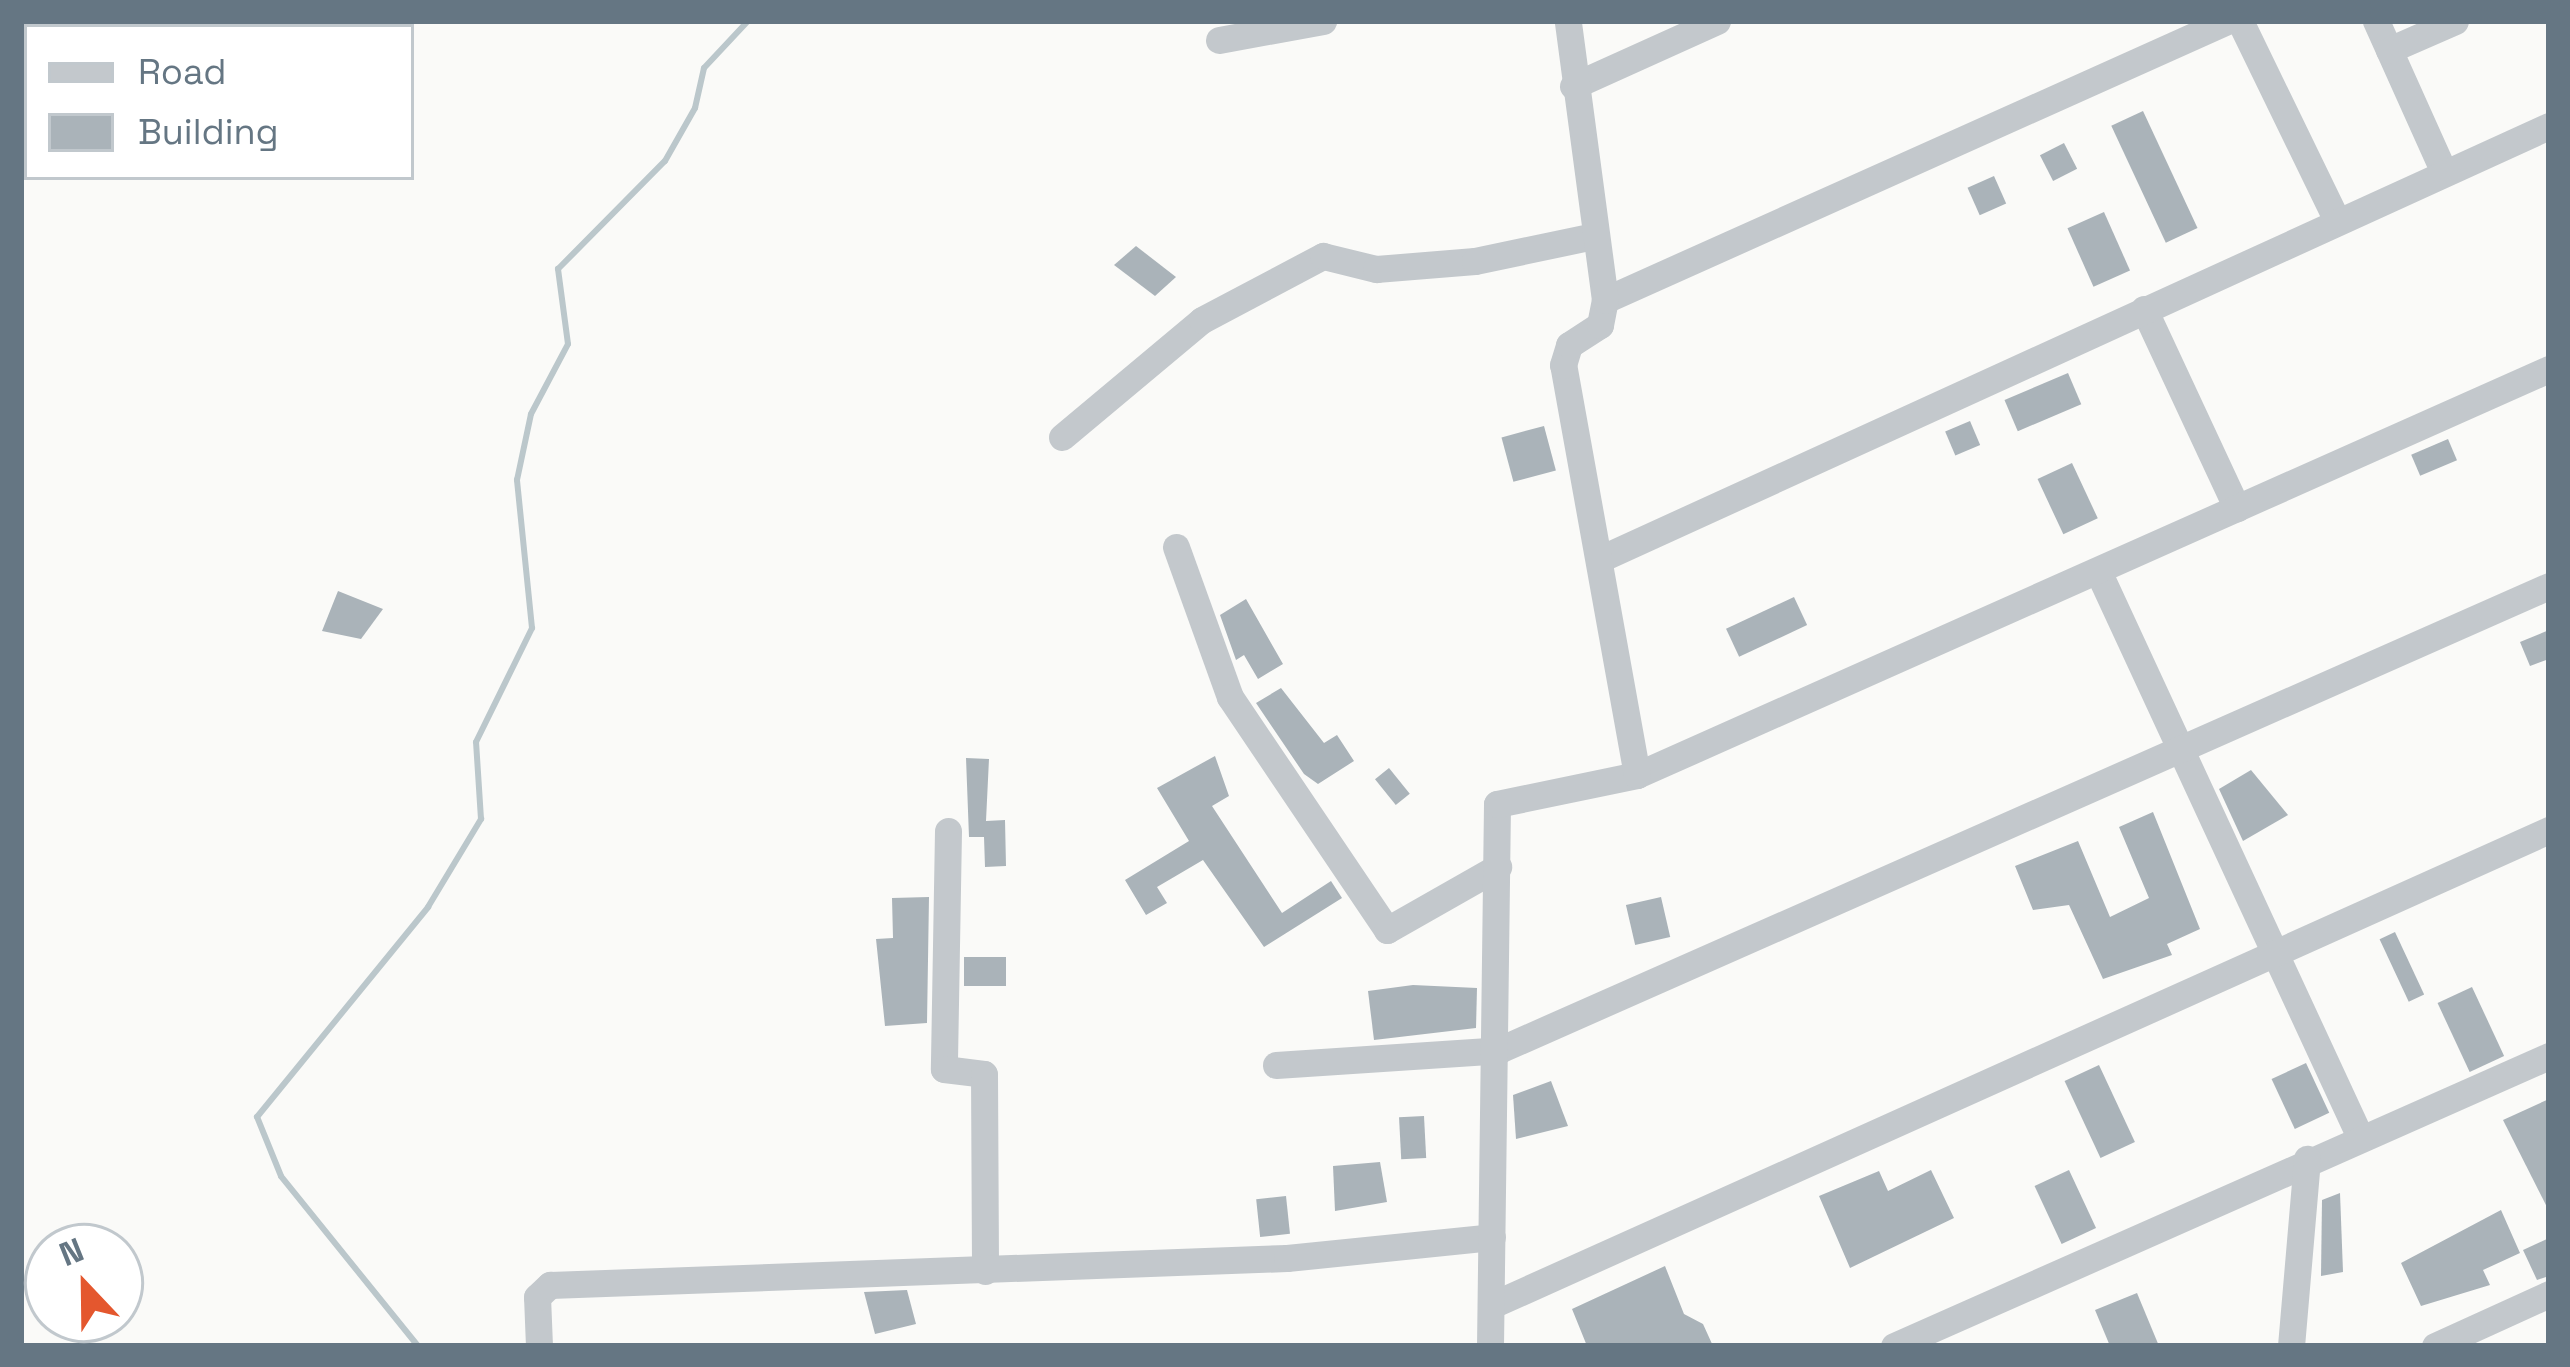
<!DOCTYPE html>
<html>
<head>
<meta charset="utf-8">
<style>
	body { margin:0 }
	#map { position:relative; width:2570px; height:1367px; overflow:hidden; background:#fafaf8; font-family:"Space Grotesk",sans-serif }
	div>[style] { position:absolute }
	.stream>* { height:6px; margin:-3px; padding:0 3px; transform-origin:3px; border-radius:3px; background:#bbc7cb }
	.building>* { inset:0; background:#aab3b9; transform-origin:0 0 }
	.minor>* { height:27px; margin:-13.5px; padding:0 13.5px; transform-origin:13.5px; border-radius:13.5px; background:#c3c8cc }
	span { translate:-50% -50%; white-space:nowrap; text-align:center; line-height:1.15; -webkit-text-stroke:12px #fff; paint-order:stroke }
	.frame { position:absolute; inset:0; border:24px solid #657683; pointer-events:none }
	.legend { position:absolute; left:24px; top:24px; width:390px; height:156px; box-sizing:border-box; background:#fff; border:3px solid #c1c8cd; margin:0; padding:15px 21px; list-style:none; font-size:36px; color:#657683 }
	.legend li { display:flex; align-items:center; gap:24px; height:60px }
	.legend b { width:60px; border:3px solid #c1c8cd }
	.north { position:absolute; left:24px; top:1223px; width:120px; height:120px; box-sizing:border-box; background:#fff; border:3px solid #c1c8cd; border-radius:50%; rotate:338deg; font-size:33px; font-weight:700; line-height:48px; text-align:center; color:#657683 }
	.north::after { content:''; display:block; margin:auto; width:42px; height:54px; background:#e4572e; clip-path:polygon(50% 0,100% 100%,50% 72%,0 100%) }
</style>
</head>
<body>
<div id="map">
	<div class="stream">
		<i style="left:418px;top:1346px;width:218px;rotate:-128.9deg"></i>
		<i style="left:281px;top:1176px;width:64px;rotate:-112.1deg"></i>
		<i style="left:257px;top:1117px;width:271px;rotate:-50.8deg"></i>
		<i style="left:428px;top:907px;width:103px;rotate:-58.9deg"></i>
		<i style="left:481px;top:819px;width:77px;rotate:-93.7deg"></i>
		<i style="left:476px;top:742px;width:127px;rotate:-63.8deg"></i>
		<i style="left:532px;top:628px;width:149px;rotate:-95.8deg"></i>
		<i style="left:517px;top:480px;width:67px;rotate:-78deg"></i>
		<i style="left:531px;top:414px;width:79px;rotate:-62.1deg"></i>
		<i style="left:568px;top:344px;width:76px;rotate:-97.6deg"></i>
		<i style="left:558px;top:269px;width:152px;rotate:-45.3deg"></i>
		<i style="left:665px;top:161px;width:61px;rotate:-60.5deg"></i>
		<i style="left:695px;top:108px;width:41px;rotate:-77.3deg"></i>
		<i style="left:704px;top:68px;width:64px;rotate:-46.9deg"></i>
	</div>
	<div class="building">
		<i style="left:2143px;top:111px;width:129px;height:35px;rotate:65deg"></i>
		<i style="left:2064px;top:143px;width:29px;height:27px;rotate:63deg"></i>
		<i style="left:1994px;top:176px;width:30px;height:29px;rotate:66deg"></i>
		<i style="left:2104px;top:212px;width:64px;height:40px;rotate:66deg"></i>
		<i style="clip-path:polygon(1136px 246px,1176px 277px,1155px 296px,1114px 265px)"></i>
		<i style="left:2068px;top:373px;width:34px;height:69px;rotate:67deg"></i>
		<i style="left:1970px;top:421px;width:26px;height:27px;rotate:67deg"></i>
		<i style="left:1544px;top:426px;width:46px;height:44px;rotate:75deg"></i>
		<i style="left:2448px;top:439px;width:23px;height:40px;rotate:67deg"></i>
		<i style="left:2072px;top:463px;width:61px;height:38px;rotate:65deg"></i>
		<i style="clip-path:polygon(338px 591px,383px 609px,361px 639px,322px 631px)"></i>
		<i style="left:1794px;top:597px;width:31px;height:75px;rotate:65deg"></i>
		<i style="clip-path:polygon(1246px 599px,1283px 664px,1258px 679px,1244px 655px,1236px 660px,1220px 615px)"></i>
		<i style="clip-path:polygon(2549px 630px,2549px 659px,2530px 666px,2520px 642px)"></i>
		<i style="clip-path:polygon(1281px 688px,1324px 743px,1337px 735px,1354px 761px,1318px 784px,1304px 774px,1256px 703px)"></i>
		<i style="clip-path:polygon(1215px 756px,1229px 796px,1212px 806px,1282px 913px,1331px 881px,1342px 898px,1264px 947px,1203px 860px,1157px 887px,1167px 903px,1146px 915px,1125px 880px,1189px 841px,1157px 788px)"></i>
		<i style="clip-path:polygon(966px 758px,989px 759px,986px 821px,1005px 820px,1006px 866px,985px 867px,984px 837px,969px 837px)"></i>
		<i style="left:1389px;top:768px;width:33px;height:18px;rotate:51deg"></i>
		<i style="clip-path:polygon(2251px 770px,2288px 815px,2243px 841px,2219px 789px)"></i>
		<i style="clip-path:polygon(2153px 812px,2200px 929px,2167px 944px,2172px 955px,2103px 979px,2069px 905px,2033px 910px,2015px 866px,2078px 841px,2110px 917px,2149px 898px,2119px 827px)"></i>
		<i style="clip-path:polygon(929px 897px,927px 1023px,885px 1026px,876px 939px,893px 938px,892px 898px)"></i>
		<i style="left:1661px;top:897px;width:41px;height:36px;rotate:77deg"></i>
		<i style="left:2395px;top:932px;width:69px;height:17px;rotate:65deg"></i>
		<i style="left:1006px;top:957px;width:29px;height:42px;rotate:90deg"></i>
		<i style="clip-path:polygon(1413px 985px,1477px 988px,1476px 1028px,1374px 1040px,1368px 991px)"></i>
		<i style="left:2472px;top:987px;width:76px;height:38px;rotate:65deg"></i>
		<i style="left:2306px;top:1063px;width:55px;height:38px;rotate:65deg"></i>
		<i style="left:2099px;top:1065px;width:85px;height:38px;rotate:65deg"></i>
		<i style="clip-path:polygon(1551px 1081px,1568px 1126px,1516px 1139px,1513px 1095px)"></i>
		<i style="clip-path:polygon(2549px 1099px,2549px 1211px,2503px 1120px)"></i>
		<i style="left:1424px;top:1116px;width:42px;height:25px;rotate:87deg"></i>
		<i style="clip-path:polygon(1380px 1162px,1387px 1202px,1335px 1211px,1333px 1166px)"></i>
		<i style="clip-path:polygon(1931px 1170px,1954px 1218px,1850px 1268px,1819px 1196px,1879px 1171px,1888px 1191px)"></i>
		<i style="left:2069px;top:1170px;width:64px;height:38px;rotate:65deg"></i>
		<i style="clip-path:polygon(2340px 1193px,2343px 1272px,2321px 1276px,2322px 1200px)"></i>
		<i style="left:1286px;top:1196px;width:38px;height:30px;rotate:84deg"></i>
		<i style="clip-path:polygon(2501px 1210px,2520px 1253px,2483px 1270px,2490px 1285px,2421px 1306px,2401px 1263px)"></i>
		<i style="clip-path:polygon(2549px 1238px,2549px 1276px,2537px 1280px,2523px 1250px)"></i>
		<i style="clip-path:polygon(1665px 1266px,1684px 1314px,1703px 1324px,1713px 1346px,1587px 1346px,1572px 1309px)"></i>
		<i style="clip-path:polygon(907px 1290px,916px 1324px,875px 1334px,864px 1292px)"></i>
		<i style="clip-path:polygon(2137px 1293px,2159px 1346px,2110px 1346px,2095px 1310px)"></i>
	</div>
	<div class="minor">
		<i style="left:2240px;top:21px;width:222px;rotate:64.1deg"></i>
		<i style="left:2376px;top:21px;width:166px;rotate:65.8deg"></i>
		<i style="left:1219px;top:40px;width:106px;rotate:-10.4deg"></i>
		<i style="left:2389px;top:50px;width:72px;rotate:-23.7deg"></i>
		<i style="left:1573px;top:86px;width:158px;rotate:-24.3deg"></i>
		<i style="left:1605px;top:300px;width:682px;rotate:-24.16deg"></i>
		<i style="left:2144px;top:309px;width:220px;rotate:65deg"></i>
		<i style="left:1062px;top:437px;width:182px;rotate:-39.9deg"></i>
		<i style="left:1202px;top:320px;width:137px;rotate:-27.9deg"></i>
		<i style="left:1323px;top:256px;width:55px;rotate:13.8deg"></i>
		<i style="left:1376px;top:269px;width:99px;rotate:-4.6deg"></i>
		<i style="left:1475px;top:261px;width:122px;rotate:-11.9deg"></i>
		<i style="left:1176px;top:547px;width:159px;rotate:70.2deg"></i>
		<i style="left:1230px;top:697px;width:281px;rotate:56deg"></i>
		<i style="left:1387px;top:930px;width:128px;rotate:-29.6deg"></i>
		<i style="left:1600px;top:559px;width:1043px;rotate:-24.53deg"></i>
		<i style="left:2098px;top:571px;width:624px;rotate:65.16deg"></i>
		<i style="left:1637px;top:775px;width:998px;rotate:-24deg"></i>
		<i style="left:948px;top:831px;width:238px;rotate:91deg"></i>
		<i style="left:944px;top:1069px;width:40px;rotate:7.1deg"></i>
		<i style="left:984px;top:1074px;width:197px;rotate:89.7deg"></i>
		<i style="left:1276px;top:1065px;width:224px;rotate:-3.8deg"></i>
		<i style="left:1499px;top:1050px;width:1148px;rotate:-23.84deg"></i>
		<i style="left:1492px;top:1305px;width:1159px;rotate:-24.2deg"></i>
		<i style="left:539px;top:1346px;width:49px;rotate:-92.3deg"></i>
		<i style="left:537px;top:1297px;width:18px;rotate:-43deg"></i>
		<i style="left:550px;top:1285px;width:737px;rotate:-2.1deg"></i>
		<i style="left:1287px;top:1258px;width:206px;rotate:-5.8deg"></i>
		<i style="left:1490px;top:1346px;width:542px;rotate:-89.26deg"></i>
		<i style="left:1497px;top:804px;width:143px;rotate:-11.7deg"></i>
		<i style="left:1637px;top:775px;width:417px;rotate:-100.2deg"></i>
		<i style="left:1563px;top:365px;width:21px;rotate:-73deg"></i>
		<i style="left:1569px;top:345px;width:37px;rotate:-33deg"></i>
		<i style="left:1600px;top:325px;width:25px;rotate:-79deg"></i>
		<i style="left:1605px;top:300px;width:281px;rotate:-97.6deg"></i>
		<i style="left:1894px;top:1346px;width:716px;rotate:-23.88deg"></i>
		<i style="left:2291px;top:1346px;width:188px;rotate:-85.1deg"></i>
		<i style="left:2435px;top:1346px;width:125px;rotate:-24.5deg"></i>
	</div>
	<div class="frame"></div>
	<ul class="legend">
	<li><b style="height:15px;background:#c3c8cc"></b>Road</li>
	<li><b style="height:33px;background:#aab3b9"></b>Building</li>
	</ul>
	<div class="north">N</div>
</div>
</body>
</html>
